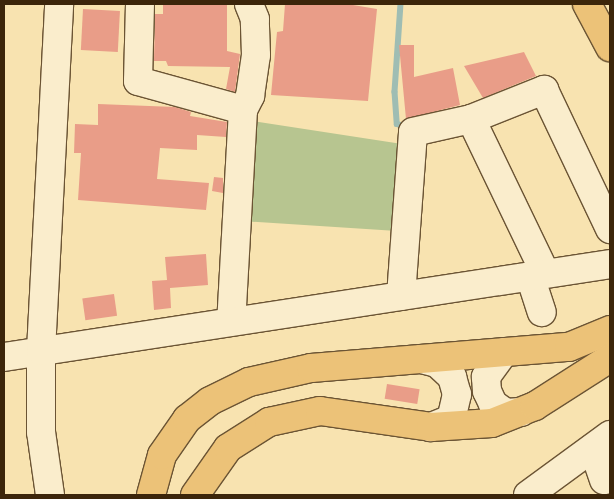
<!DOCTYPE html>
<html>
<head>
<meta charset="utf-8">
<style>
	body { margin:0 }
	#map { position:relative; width:614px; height:499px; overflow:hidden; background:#f8e3b0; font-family:Alegreya,serif }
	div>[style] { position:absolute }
	.green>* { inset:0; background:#b7c590 }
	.stream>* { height:5.5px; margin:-2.75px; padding:0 2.75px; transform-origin:2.75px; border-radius:2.75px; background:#9fbdb3 }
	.building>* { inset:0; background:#e99d88; transform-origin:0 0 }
	.roads { filter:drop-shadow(1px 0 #6b5434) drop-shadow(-1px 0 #6b5434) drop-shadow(0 1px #6b5434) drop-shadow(0 -1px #6b5434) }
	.minor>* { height:28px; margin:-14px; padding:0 14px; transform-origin:14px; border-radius:14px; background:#faedcc }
	.major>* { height:28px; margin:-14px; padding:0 14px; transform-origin:14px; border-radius:14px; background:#ecc278 }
	.highway>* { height:28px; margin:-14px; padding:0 14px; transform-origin:14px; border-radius:14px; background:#ecc278 }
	span { translate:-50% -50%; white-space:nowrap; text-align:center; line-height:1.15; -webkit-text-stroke:4px #faedcc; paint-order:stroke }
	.frame { position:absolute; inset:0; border:5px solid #3c250a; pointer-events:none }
</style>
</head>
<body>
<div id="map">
	<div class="green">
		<i style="clip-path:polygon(246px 120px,402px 144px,397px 231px,241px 221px)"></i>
	</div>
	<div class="stream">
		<i style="left:401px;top:4px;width:88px;rotate:93.9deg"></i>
		<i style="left:395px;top:92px;width:32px;rotate:86deg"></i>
		<i style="left:397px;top:124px;width:10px;rotate:17deg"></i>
	</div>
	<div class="building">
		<i style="clip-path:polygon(163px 4px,227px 4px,227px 51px,240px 54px,235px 92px,226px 89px,230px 67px,168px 66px,166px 61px,154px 61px,155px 14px,163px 14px)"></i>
		<i style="clip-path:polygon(285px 4px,347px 4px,377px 9px,368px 101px,271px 95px,277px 32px,283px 31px)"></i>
		<i style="left:83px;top:9px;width:37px;height:41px;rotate:3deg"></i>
		<i style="clip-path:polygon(399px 45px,414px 45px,414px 77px,453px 68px,460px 105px,406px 119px)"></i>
		<i style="clip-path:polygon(524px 52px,536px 76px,483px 98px,464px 66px)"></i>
		<i style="clip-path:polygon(98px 104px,175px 107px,191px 112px,190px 116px,227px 122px,226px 137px,197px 135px,197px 150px,160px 148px,157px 179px,209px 183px,206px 210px,78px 200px,81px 153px,74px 153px,75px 124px,98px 125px)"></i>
		<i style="clip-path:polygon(214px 177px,223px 178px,223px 193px,212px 191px)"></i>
		<i style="clip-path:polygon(206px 254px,208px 285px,170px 288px,171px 308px,154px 310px,152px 281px,167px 280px,165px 257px)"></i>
		<i style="left:114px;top:294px;width:22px;height:32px;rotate:82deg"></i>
		<i style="left:387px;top:384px;width:33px;height:15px;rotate:9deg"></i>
	</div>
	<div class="roads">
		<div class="minor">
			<i style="left:140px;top:4px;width:77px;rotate:91.5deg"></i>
			<i style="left:138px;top:81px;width:109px;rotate:15.4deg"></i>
			<i style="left:243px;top:110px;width:212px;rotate:93.2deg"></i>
			<i style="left:243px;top:110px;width:16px;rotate:-63deg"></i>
			<i style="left:250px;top:96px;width:41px;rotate:-81.7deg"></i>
			<i style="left:256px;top:55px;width:36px;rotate:-92deg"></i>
			<i style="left:255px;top:19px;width:16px;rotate:-112deg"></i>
			<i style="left:471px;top:119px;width:171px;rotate:64.3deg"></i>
			<i style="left:530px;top:276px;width:38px;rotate:72deg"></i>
			<i style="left:401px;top:296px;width:164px;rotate:-85.8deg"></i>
			<i style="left:413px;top:132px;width:59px;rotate:-12.6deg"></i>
			<i style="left:471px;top:119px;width:79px;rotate:-21.7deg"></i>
			<i style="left:544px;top:90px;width:154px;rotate:64.6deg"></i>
			<i style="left:504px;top:352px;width:31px;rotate:126deg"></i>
			<i style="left:486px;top:377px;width:14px;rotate:86deg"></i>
			<i style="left:487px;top:391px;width:14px;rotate:65deg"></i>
			<i style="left:493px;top:404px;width:16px;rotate:35deg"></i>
			<i style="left:506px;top:413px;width:15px;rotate:-4deg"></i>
			<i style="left:4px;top:357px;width:613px;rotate:-8.72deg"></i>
			<i style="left:421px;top:359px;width:16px;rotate:14deg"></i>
			<i style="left:437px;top:363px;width:21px;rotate:43deg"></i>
			<i style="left:452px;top:377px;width:18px;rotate:74deg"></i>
			<i style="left:457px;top:394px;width:26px;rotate:103deg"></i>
			<i style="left:451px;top:419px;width:22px;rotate:158deg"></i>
			<i style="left:593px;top:448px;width:34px;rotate:71deg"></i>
			<i style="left:50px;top:495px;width:64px;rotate:-98.1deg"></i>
			<i style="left:41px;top:432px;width:81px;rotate:-90deg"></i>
			<i style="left:41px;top:351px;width:347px;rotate:-87deg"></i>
			<i style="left:528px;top:495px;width:102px;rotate:-36.2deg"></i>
		</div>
		<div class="major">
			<i style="left:587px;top:4px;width:49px;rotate:61.9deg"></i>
		</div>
		<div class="highway">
			<i style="left:151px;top:495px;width:41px;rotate:-74.6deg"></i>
			<i style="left:162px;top:455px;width:44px;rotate:-55.2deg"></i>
			<i style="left:187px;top:419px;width:29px;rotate:-38deg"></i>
			<i style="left:210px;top:401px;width:43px;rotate:-26deg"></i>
			<i style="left:249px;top:382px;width:64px;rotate:-12.7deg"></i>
			<i style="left:311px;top:368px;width:259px;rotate:-4.7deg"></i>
			<i style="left:569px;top:347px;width:44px;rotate:-22.5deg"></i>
			<i style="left:195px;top:495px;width:57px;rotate:-54.9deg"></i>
			<i style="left:228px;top:448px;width:49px;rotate:-32.4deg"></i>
			<i style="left:269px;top:422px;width:52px;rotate:-12.2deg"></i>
			<i style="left:320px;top:411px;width:112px;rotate:8.2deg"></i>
			<i style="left:431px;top:427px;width:61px;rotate:-3.8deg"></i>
			<i style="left:492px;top:423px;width:46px;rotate:-21.6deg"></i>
			<i style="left:535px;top:406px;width:89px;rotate:-32.6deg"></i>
		</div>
	</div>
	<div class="frame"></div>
</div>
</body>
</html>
